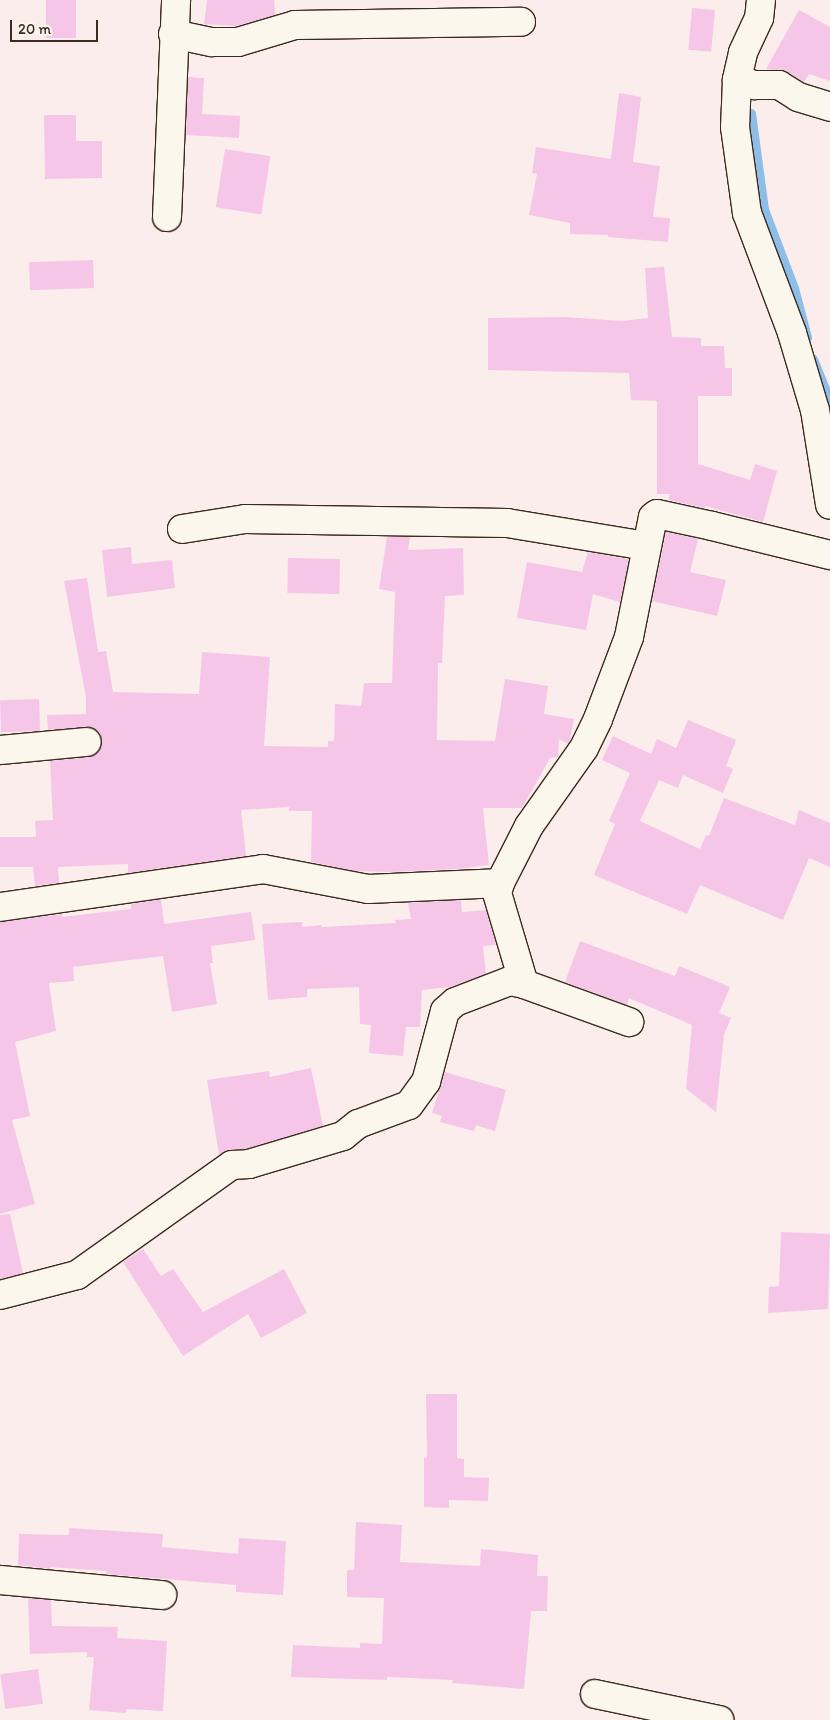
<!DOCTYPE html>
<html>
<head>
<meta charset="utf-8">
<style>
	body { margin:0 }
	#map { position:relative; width:830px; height:1720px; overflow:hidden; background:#faedeb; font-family:Itim,sans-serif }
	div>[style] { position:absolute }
	.stream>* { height:9px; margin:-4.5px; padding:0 4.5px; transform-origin:4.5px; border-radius:4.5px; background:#8cbee8 }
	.building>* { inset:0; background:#f6c6e9; transform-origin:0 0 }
	.roads { filter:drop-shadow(1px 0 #3b2a1e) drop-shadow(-1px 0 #3b2a1e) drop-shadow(0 1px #3b2a1e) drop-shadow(0 -1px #3b2a1e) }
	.minor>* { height:28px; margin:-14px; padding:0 14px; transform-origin:14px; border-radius:14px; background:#fbf7ec }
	span { translate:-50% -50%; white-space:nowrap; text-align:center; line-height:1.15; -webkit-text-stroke:5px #fbf7ec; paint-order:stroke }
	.scale { position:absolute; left:10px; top:20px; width:88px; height:22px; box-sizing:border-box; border:2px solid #3b2a1e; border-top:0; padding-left:6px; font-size:15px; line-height:18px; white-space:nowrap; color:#3b2a1e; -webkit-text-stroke:4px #fbf7ec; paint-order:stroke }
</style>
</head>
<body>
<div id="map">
	<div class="stream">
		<i style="left:751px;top:113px;width:97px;rotate:82.3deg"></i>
		<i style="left:764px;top:209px;width:85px;rotate:69.2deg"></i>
		<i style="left:794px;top:288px;width:51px;rotate:75.1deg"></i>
		<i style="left:813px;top:359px;width:38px;rotate:68deg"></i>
		<i style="left:827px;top:394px;width:24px;rotate:83deg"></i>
	</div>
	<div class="building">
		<i style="left:46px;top:0;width:30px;height:38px"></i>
		<i style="clip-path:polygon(207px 0,274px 0,275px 15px,236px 26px,204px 24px)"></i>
		<i style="left:692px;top:8px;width:23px;height:42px;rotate:5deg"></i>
		<i style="clip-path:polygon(799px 10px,830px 27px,830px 81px,809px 74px,804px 82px,787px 72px,766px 69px)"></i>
		<i style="clip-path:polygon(188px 77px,204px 78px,202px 114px,240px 116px,239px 138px,186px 135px)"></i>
		<i style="clip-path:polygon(619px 93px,641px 97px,633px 162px,660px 166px,653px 217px,670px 218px,668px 242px,608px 237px,608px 235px,570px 234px,570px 223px,529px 215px,537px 174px,532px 173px,536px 147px,611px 159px)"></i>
		<i style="clip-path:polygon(44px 115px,76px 115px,76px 141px,102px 141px,102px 178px,45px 179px)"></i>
		<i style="left:225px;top:149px;width:46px;height:59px;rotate:9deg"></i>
		<i style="left:93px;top:260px;width:28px;height:64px;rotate:88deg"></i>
		<i style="clip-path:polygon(664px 267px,672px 337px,701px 338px,701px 346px,724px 346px,725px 368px,732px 368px,732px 396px,698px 396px,698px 464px,750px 480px,755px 464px,777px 471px,763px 522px,705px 506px,705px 508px,668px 500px,670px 494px,657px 494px,657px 401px,631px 400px,629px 373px,488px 370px,488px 318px,564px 317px,622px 321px,648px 318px,645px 268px)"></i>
		<i style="clip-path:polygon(666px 532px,698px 539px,690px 572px,726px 580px,717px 616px,652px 601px)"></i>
		<i style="clip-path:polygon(387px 537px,410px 537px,408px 550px,463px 548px,464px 595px,445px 596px,442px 663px,438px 663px,437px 740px,495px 741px,505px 679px,548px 686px,544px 714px,574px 719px,570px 740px,568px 744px,559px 739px,558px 757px,550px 758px,522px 808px,483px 808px,489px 865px,457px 869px,391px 872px,355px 871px,311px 862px,312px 811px,289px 811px,289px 807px,241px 810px,246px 856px,128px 873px,128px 864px,58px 867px,59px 883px,35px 886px,33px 867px,0 867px,0 837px,36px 837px,35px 821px,53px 820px,50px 761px,89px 757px,96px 754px,101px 748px,102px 740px,100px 733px,93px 728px,48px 730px,47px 715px,86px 714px,86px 697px,64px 581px,87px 578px,98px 652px,106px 651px,113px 692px,199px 694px,202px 652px,270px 657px,264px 746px,328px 747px,328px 741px,334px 741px,335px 704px,361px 706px,364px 683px,392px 683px,395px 592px,379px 589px)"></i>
		<i style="clip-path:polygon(131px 547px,132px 564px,172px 560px,175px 588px,107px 597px,102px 550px)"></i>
		<i style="clip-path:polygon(588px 552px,629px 559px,620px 602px,593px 594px,586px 630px,517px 618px,527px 562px,582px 572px)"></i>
		<i style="left:288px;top:558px;width:52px;height:35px;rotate:1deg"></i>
		<i style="left:39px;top:699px;width:32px;height:39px;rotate:88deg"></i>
		<i style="clip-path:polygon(688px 720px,736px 740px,726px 766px,733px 769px,723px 793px,683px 775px,678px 788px,659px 780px,640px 821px,700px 849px,706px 835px,709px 836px,724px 798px,795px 825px,799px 810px,830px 823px,830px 867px,809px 858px,783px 920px,700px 885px,687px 914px,594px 875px,615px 824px,609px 821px,630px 773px,602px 760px,613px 736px,651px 754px,657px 739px,676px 748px)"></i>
		<i style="clip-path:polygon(161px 899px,164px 924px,251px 912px,255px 940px,211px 946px,213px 963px,210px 963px,217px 1004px,172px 1012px,163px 956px,73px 967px,74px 981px,49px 983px,56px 1031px,15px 1042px,30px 1116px,12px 1120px,35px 1204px,0 1214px,0 922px,62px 914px,62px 917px,131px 909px,131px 904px)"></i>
		<i style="clip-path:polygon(461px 900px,462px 912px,486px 910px,496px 945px,483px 946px,486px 974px,450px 987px,422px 990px,420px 1027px,406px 1027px,403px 1056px,369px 1053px,371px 1025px,360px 1024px,359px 987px,307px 989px,307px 997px,268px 1000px,262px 924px,302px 922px,302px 927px,321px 925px,322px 927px,396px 923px,395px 920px,411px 919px,408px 903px)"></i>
		<i style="clip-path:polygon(580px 941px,675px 976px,679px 966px,730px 987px,719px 1013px,731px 1018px,724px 1035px,716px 1112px,686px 1089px,692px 1025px,629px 998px,627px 1005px,565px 982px)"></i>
		<i style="clip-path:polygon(311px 1068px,323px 1126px,246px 1149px,231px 1150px,219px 1155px,207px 1080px,269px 1071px,270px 1077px)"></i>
		<i style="clip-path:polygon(445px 1072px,506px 1090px,495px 1131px,476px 1125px,474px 1131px,440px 1122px,442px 1116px,432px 1113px)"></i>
		<i style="clip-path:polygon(10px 1214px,23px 1273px,0 1279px,0 1215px)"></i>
		<i style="clip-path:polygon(781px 1232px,830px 1234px,828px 1309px,768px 1313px,769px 1287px,779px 1286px)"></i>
		<i style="clip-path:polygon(143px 1249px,161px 1276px,173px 1269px,203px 1312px,284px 1269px,307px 1313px,261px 1338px,248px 1314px,183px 1356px,123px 1262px)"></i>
		<i style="clip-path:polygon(426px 1394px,457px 1394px,457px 1458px,464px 1459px,464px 1477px,489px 1478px,488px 1501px,449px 1500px,449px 1508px,424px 1507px,424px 1458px,427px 1458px)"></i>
		<i style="clip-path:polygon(356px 1522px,402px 1525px,400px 1562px,480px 1566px,481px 1549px,538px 1555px,537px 1576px,548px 1576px,547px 1611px,531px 1611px,524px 1689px,452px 1683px,453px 1680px,387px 1677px,387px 1680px,291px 1677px,293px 1645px,360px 1648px,360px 1643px,382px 1644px,384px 1598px,347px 1597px,347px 1570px,354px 1570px)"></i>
		<i style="clip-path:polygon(69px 1528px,163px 1534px,162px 1547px,238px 1554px,239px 1538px,286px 1541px,283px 1595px,236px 1592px,236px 1585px,106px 1574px,106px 1571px,50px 1567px,50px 1569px,18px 1565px,19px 1534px,69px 1535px)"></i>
		<i style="clip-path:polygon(28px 1598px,51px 1600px,52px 1626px,118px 1627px,117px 1638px,167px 1641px,163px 1711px,126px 1709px,126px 1713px,89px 1710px,94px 1657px,87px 1657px,87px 1652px,30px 1654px)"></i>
		<i style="left:38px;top:1669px;width:35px;height:38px;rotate:82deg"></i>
	</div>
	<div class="roads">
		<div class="minor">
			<i style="left:761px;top:0;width:18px;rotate:96deg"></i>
			<i style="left:759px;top:18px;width:38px;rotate:115deg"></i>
			<i style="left:743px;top:53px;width:28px;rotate:103deg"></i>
			<i style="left:737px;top:80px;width:47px;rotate:92.4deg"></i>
			<i style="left:735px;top:127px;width:87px;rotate:82.1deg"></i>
			<i style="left:747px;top:213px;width:128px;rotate:69.4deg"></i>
			<i style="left:792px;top:333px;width:80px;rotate:73.4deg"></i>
			<i style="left:815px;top:410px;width:96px;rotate:81deg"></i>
			<i style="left:173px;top:34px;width:40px;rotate:12deg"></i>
			<i style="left:212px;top:42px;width:26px"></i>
			<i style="left:238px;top:42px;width:59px;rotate:-16.6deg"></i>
			<i style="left:295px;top:25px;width:226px;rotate:-0.8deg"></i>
			<i style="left:737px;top:80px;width:19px;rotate:16deg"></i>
			<i style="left:755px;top:85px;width:24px"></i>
			<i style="left:779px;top:85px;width:22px;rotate:32deg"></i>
			<i style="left:798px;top:97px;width:34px;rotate:17deg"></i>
			<i style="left:167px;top:217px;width:217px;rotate:-87.6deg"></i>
			<i style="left:182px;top:529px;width:64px;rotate:-9deg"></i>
			<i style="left:245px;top:519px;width:262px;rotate:0.9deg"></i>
			<i style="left:507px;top:523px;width:141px;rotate:9.4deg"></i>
			<i style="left:0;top:750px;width:87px;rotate:-5.3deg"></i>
			<i style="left:0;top:907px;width:266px;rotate:-8.2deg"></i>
			<i style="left:263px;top:869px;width:107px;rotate:10.8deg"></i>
			<i style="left:368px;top:889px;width:132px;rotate:-2.6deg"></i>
			<i style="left:524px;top:984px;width:95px;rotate:-106.5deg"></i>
			<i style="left:497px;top:893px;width:10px;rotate:-73deg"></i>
			<i style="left:500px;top:883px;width:64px;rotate:-63deg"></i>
			<i style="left:529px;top:826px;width:95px;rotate:-54.8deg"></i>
			<i style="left:584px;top:748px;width:32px;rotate:-64deg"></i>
			<i style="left:598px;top:719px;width:88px;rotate:-69.3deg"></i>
			<i style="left:629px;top:637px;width:122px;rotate:-78.7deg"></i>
			<i style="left:653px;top:517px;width:5px;rotate:-37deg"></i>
			<i style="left:657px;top:514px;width:56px;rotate:12.3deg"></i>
			<i style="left:712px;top:526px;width:122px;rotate:13.8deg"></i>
			<i style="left:0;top:1295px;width:80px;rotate:-14.6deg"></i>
			<i style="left:77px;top:1275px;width:190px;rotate:-35.4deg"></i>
			<i style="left:232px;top:1165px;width:17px;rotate:-3deg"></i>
			<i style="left:249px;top:1164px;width:98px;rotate:-16.6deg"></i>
			<i style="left:343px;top:1136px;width:19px;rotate:-39deg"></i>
			<i style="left:358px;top:1124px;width:54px;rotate:-20.4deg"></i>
			<i style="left:409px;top:1105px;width:29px;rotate:-54deg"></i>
			<i style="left:426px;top:1082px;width:73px;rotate:-75deg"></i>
			<i style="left:445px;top:1011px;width:13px;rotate:-42deg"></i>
			<i style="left:455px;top:1002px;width:59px;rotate:-20.9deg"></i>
			<i style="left:510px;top:981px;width:14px;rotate:12deg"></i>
			<i style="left:524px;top:984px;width:112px;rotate:19.9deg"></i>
			<i style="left:0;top:1580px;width:163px;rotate:5.3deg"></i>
			<i style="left:595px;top:1694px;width:127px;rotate:11.8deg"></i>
		</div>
	</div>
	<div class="scale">20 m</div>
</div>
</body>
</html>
